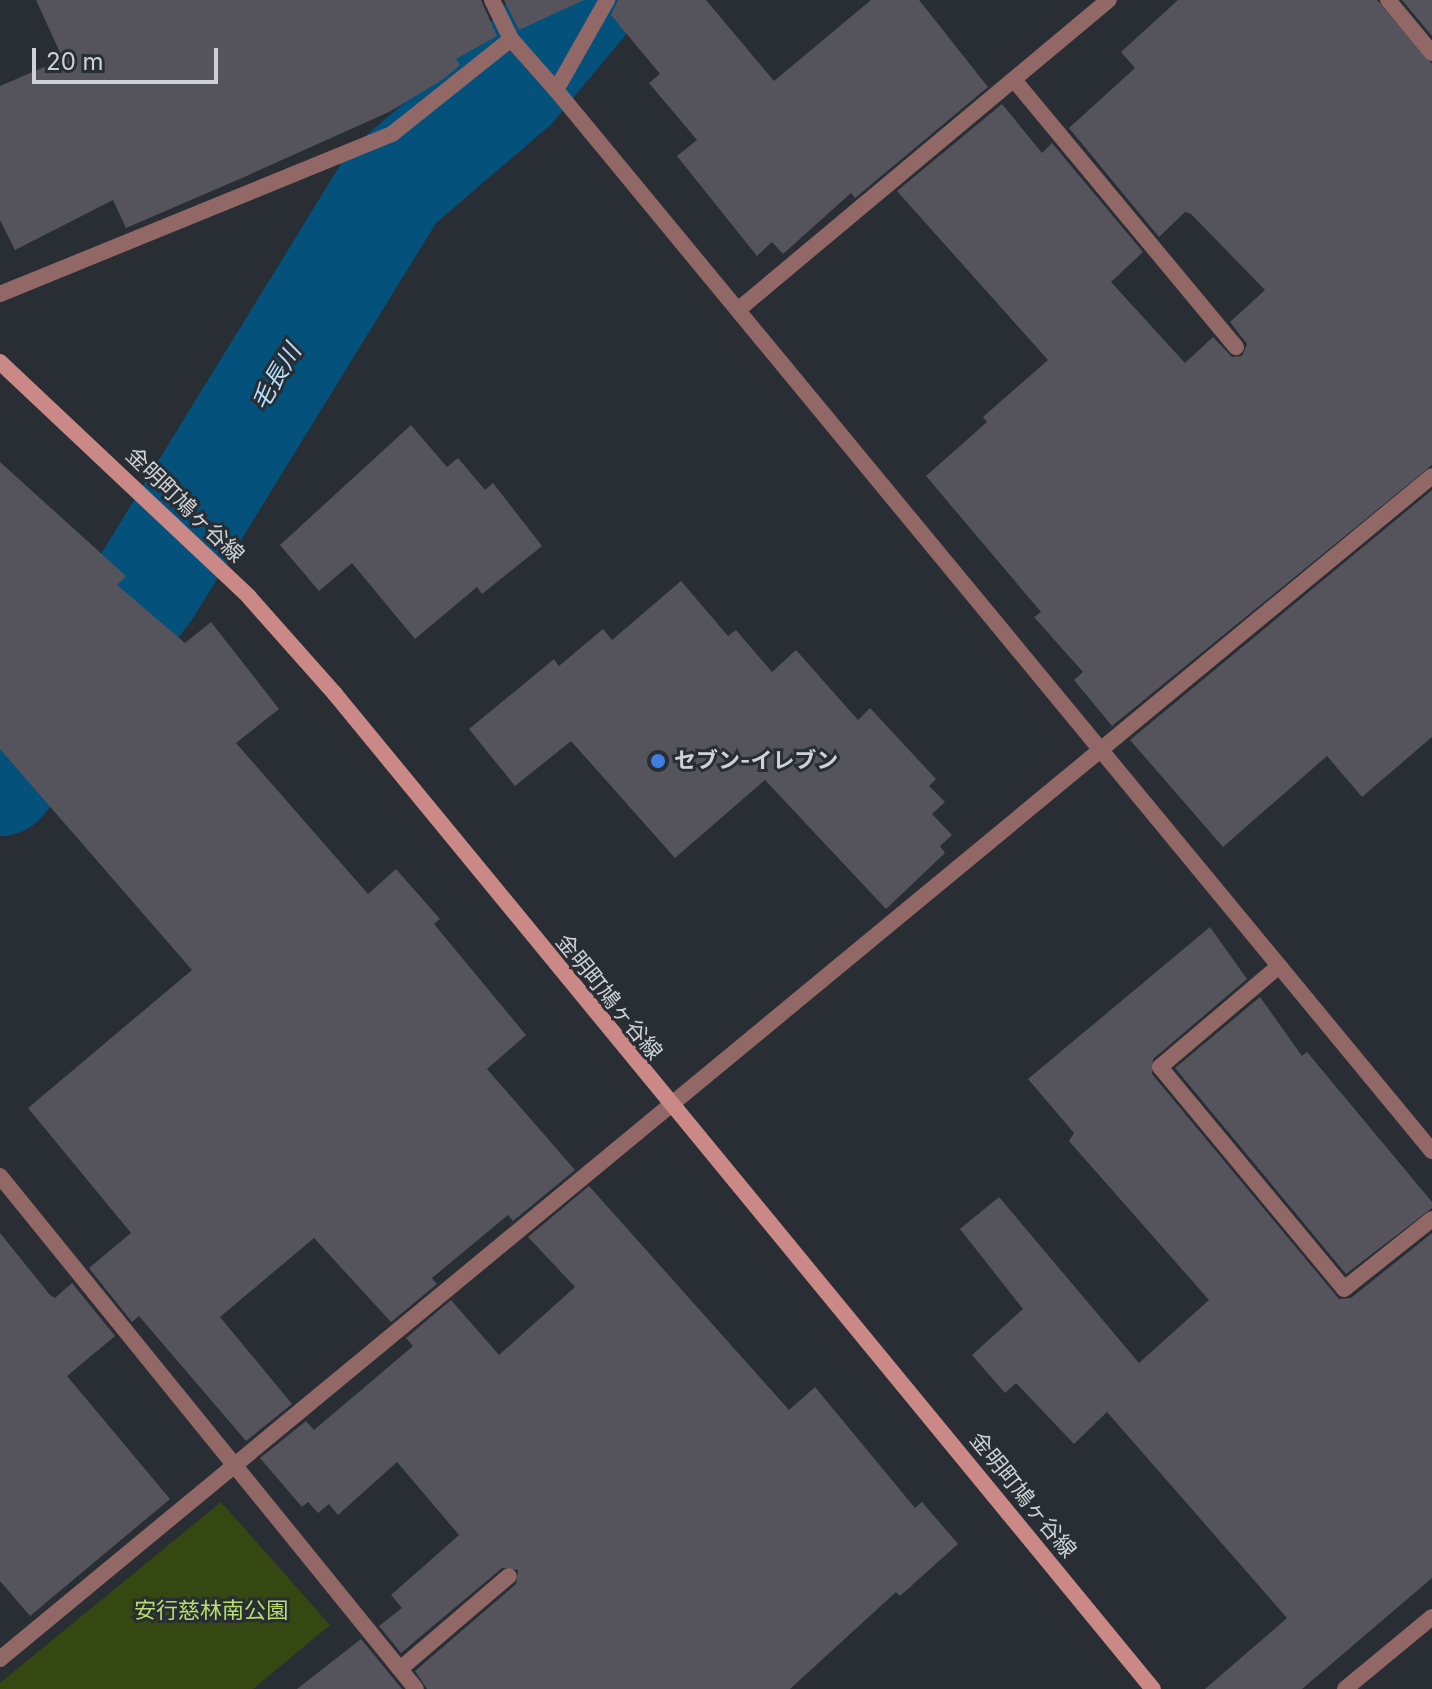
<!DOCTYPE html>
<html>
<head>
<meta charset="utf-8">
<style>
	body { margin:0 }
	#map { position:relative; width:1432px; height:1689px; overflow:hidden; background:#282e34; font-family:Inter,"Noto Sans JP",sans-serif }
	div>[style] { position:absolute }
	.green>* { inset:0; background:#364811 }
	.river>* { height:112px; margin:-56px; padding:0 56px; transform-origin:56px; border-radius:56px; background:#04517b }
	.building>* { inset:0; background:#55545c }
	.service>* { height:16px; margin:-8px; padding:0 8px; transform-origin:8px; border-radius:8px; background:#926866 }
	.minor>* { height:16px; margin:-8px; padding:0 8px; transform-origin:8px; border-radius:8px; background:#926866 }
	.secondary>* { height:16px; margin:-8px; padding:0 8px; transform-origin:8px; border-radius:8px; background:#ca8886 }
	.dots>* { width:22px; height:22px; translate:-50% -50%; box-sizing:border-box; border:4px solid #282e34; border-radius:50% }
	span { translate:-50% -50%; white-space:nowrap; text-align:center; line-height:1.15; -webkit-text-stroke:6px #282e34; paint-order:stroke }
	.street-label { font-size:22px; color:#ced2d6 }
	.poi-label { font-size:22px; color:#ced2d6; font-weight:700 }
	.left { translate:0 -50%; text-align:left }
	.park-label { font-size:22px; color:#b5de6a }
	.water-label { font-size:24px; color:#b6defd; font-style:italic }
	.scale { position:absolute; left:32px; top:48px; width:186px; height:36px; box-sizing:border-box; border:4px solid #ced2d6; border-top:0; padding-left:10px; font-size:24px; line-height:28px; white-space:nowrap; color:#ced2d6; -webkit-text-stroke:6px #282e34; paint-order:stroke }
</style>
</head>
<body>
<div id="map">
	<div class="green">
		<i style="clip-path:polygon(221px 1502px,330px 1625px,253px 1689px,0 1689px,0 1683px)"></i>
	</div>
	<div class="river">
		<i style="left:0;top:780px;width:243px;rotate:-52.8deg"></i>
		<i style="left:147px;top:586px;width:468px;rotate:-58.4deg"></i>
		<i style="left:392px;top:187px;width:158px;rotate:-40.6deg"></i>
		<i style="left:512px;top:84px;width:109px;rotate:-50.2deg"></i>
	</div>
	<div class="building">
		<i style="clip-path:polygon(36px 0,481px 0,497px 36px,456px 59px,460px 65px,442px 80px,389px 112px,242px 178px,126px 228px,113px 200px,15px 250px,0 220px,0 86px,63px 59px)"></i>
		<i style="clip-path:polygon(504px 0,584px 0,519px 30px)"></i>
		<i style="clip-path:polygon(618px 0,706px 0,774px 81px,871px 0,919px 0,988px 87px,855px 198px,851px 193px,783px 254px,772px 242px,757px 256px,677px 156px,697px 140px,649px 83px,660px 74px,611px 15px)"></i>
		<i style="clip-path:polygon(1178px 0,1377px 0,1432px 64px,1432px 465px,1112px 726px,1074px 680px,1083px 672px,1034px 617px,1041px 612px,926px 476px,987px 422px,983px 417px,1048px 360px,897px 191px,1002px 104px,1042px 153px,1052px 143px,1143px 252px,1111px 282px,1185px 363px,1213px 337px,1232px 357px,1242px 356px,1247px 344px,1230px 322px,1265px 290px,1191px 214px,1185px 212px,1159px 237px,1069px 128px,1135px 68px,1121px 52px)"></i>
		<i style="clip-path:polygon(1402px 0,1432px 0,1432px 36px)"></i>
		<i style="clip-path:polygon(411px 425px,447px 467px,458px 458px,485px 490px,493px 483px,542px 546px,482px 594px,477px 587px,415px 639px,352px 563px,319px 591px,280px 545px)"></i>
		<i style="clip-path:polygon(0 462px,126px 576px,117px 585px,185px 643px,211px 622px,279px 709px,236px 743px,368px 894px,396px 869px,440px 919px,434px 924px,526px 1035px,487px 1069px,575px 1170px,513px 1221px,508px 1215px,432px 1278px,437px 1284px,391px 1322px,314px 1238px,220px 1317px,292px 1404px,246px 1441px,139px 1316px,132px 1322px,89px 1268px,131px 1233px,28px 1108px,192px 970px,0 749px)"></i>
		<i style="clip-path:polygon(1432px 490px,1432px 737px,1362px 797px,1327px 756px,1223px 847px,1130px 740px)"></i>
		<i style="clip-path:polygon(681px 581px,728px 636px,736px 630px,772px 672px,796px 650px,858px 720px,870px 708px,936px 779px,929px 786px,945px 802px,932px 814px,952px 835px,940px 846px,945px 853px,886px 909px,765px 780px,675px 858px,571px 741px,515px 786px,469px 729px,554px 659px,559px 666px,603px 629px,612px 640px)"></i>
		<i style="clip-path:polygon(1210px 927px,1247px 979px,1153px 1059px,1152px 1074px,1339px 1299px,1351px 1298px,1432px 1233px,1432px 1578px,1302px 1689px,1205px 1689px,1287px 1618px,1107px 1412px,1074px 1444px,1016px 1383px,1005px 1393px,972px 1355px,1023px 1309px,960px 1229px,999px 1197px,1139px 1363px,1209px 1300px,1069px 1141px,1074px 1133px,1028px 1079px)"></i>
		<i style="clip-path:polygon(1260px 997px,1302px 1056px,1307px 1052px,1432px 1202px,1432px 1208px,1346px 1274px,1175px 1068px)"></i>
		<i style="clip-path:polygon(589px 1186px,789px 1410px,815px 1387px,915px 1508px,922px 1502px,958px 1544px,900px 1596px,896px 1592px,790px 1689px,427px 1689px,415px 1671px,516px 1584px,518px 1570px,502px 1568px,401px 1653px,379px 1626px,402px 1608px,391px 1595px,459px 1535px,397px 1462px,338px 1515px,329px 1504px,318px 1513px,308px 1502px,302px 1507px,260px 1458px,306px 1421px,314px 1430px,413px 1346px,406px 1338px,451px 1300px,499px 1355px,575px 1287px,528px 1237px)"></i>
		<i style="clip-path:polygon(0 1233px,50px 1295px,55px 1298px,72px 1283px,115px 1336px,67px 1376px,170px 1499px,30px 1616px,0 1581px)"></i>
		<i style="clip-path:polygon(361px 1639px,402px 1689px,297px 1689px)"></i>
	</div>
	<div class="service">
		<i style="left:492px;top:0;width:43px;rotate:64deg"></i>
		<i style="left:511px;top:39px;width:68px;rotate:48.6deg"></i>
		<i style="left:1388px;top:0;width:69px;rotate:50.3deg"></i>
		<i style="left:1015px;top:81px;width:346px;rotate:50.3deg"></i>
		<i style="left:0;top:294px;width:423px;rotate:-22.2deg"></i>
		<i style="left:392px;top:134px;width:152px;rotate:-38.6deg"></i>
		<i style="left:1279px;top:966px;width:156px;rotate:139.7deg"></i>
		<i style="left:1160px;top:1067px;width:288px;rotate:50.3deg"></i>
		<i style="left:1344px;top:1289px;width:112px;rotate:-38.5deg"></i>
		<i style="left:400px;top:1669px;width:143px;rotate:-40.5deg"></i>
	</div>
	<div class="minor">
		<i style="left:607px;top:0;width:103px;rotate:119.5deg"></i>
		<i style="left:556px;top:90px;width:1376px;rotate:50.46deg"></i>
		<i style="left:739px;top:309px;width:482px;rotate:-39.9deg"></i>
		<i style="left:0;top:1176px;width:660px;rotate:50.96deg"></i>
		<i style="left:0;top:1659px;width:1857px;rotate:-39.56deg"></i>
		<i style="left:1345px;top:1689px;width:113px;rotate:-39.6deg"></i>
	</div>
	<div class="secondary">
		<i style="left:0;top:362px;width:342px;rotate:43.3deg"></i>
		<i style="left:249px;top:597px;width:130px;rotate:48.4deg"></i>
		<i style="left:335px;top:694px;width:1288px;rotate:50.58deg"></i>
	</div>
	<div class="dots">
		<i style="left:658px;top:761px;background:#3f7fe0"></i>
	</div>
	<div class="street-label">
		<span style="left:185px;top:505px;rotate:44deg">金明町鳩ヶ谷線</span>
		<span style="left:609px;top:997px;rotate:51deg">金明町鳩ヶ谷線</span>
		<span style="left:1023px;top:1495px;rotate:51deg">金明町鳩ヶ谷線</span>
	</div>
	<div class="poi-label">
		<span class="left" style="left:674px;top:761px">セブン-イレブン</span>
	</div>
	<div class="park-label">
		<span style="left:211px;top:1611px">安行慈林南公園</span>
	</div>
	<div class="water-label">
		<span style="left:276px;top:377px;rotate:-59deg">毛長川</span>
	</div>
	<div class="scale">20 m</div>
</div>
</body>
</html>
